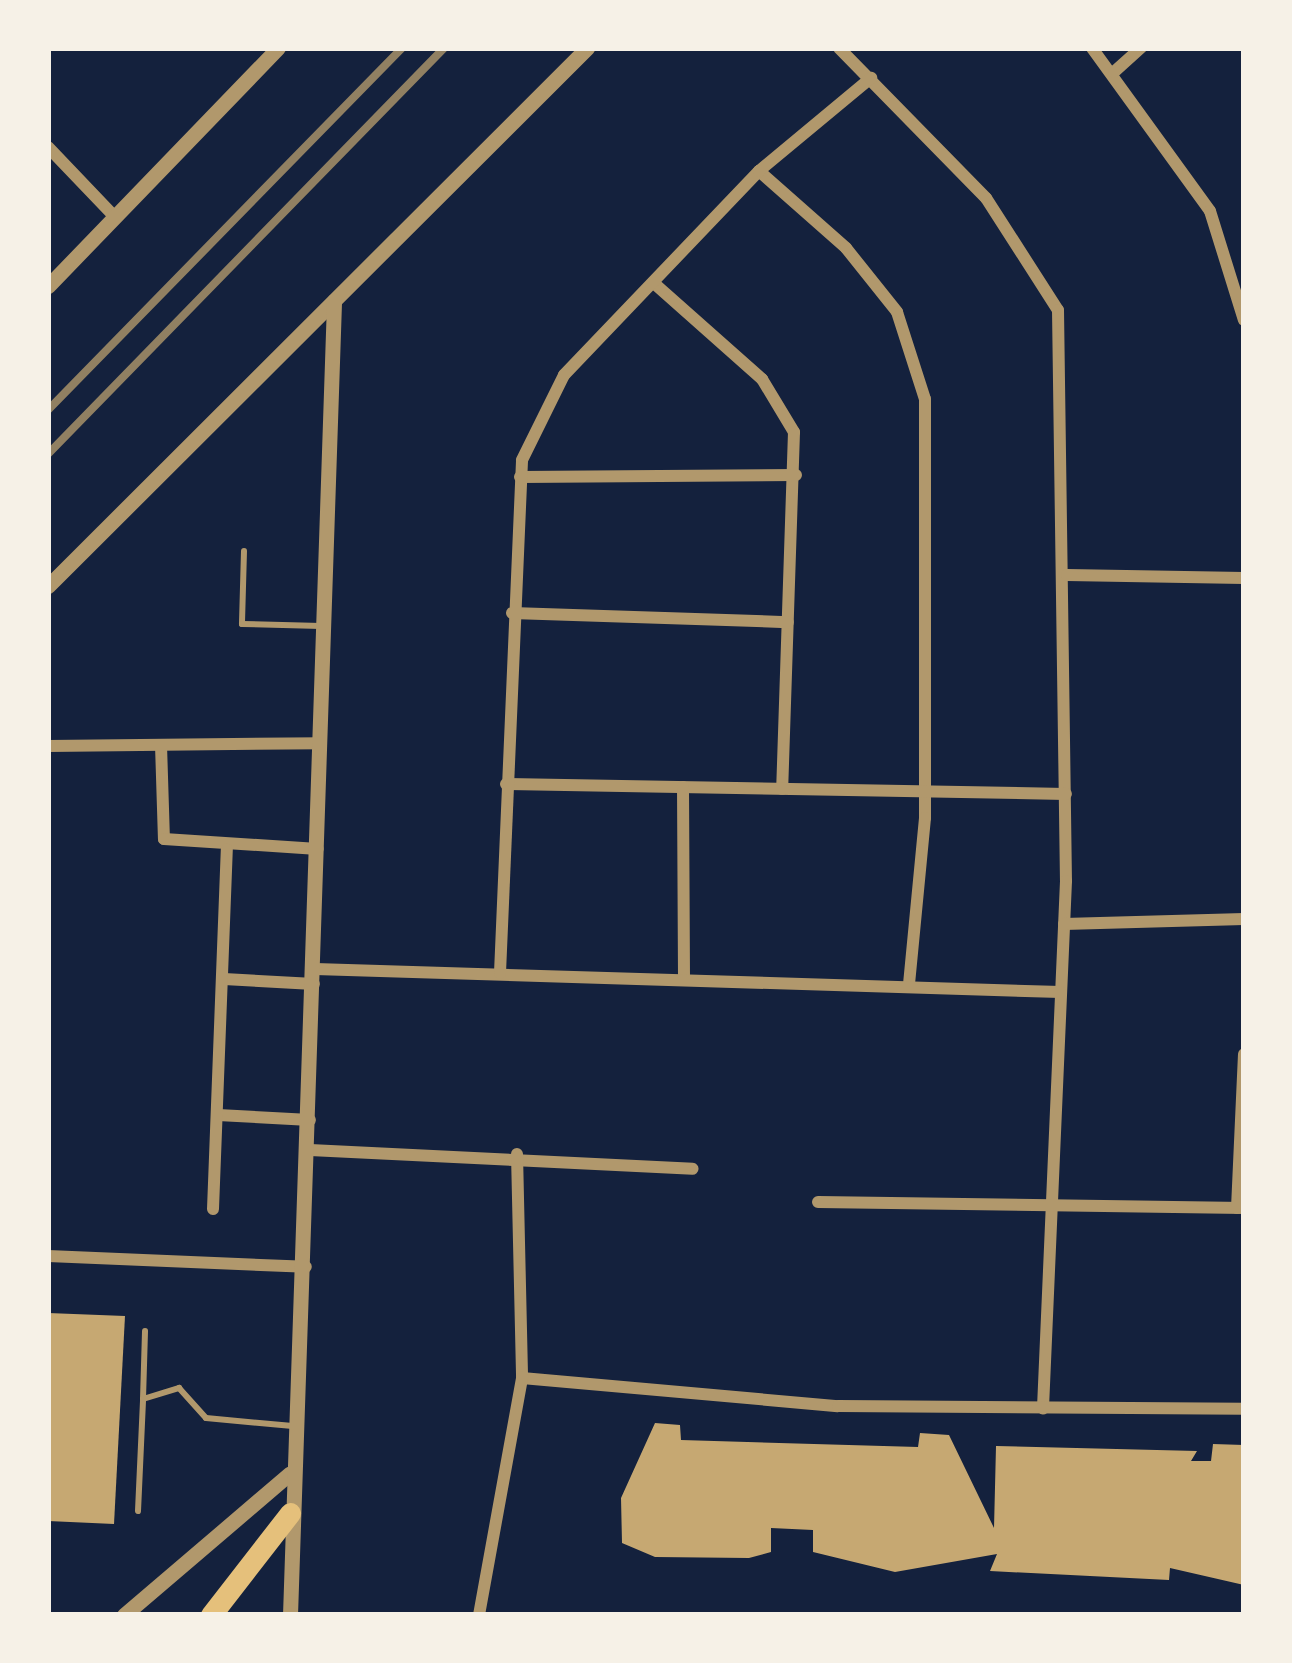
<!DOCTYPE html>
<html>
<head>
<meta charset="utf-8">
<style>
	body { margin:0 }
	#map { position:relative; width:1292px; height:1663px; overflow:hidden; background:#14213d; font-family:"Roboto Serif",serif }
	div>[style] { position:absolute }
	.building>* { inset:0; background:#c6a872 }
	.service>* { height:6px; margin:-3px; padding:0 3px; transform-origin:3px; border-radius:3px; background:#b1986c }
	.minor>* { height:12px; margin:-6px; padding:0 6px; transform-origin:6px; border-radius:6px; background:#b1986c }
	.tertiary>* { height:15px; margin:-7.5px; padding:0 7.5px; transform-origin:7.5px; border-radius:7.5px; background:#b1986c }
	.primary>* { height:21px; margin:-10.5px; padding:0 10.5px; transform-origin:10.5px; border-radius:10.5px; background:#e5c07b }
	.rail>* { height:8px; margin:-4px; padding:0 4px; transform-origin:4px; border-radius:4px; background:#918062 }
	span { translate:-50% -50%; white-space:nowrap; text-align:center; line-height:1.15; -webkit-text-stroke:9px #f6f1e7; paint-order:stroke }
	.frame { position:absolute; inset:0; border:51px solid #f6f1e7; pointer-events:none }
</style>
</head>
<body>
<div id="map">
	<div class="building">
		<i style="clip-path:polygon(48px 1313px,125px 1316px,114px 1524px,48px 1521px)"></i>
		<i style="clip-path:polygon(655px 1423px,680px 1425px,681px 1440px,918px 1447px,920px 1433px,949px 1435px,994px 1528px,996px 1446px,1197px 1451px,1191px 1461px,1211px 1461px,1213px 1444px,1244px 1445px,1244px 1585px,1170px 1568px,1169px 1580px,990px 1571px,997px 1554px,895px 1572px,813px 1552px,813px 1530px,771px 1528px,771px 1552px,749px 1558px,655px 1557px,622px 1543px,621px 1498px)"></i>
	</div>
	<div class="service">
		<i style="left:244px;top:551px;width:73px;rotate:91.6deg"></i>
		<i style="left:242px;top:624px;width:79px;rotate:1.5deg"></i>
		<i style="left:143px;top:1399px;width:68px;rotate:-88.3deg"></i>
		<i style="left:138px;top:1511px;width:112px;rotate:-87.4deg"></i>
		<i style="left:143px;top:1399px;width:38px;rotate:-17deg"></i>
		<i style="left:179px;top:1388px;width:40px;rotate:48deg"></i>
		<i style="left:206px;top:1418px;width:87px;rotate:5.3deg"></i>
	</div>
	<div class="minor">
		<i style="left:839px;top:48px;width:210px;rotate:45.6deg"></i>
		<i style="left:986px;top:198px;width:133px;rotate:57.3deg"></i>
		<i style="left:1058px;top:310px;width:571px;rotate:89.2deg"></i>
		<i style="left:1066px;top:881px;width:528px;rotate:92.5deg"></i>
		<i style="left:1092px;top:48px;width:201px;rotate:54.1deg"></i>
		<i style="left:1210px;top:211px;width:114px;rotate:72.7deg"></i>
		<i style="left:1114px;top:72px;width:36px;rotate:-42deg"></i>
		<i style="left:48px;top:147px;width:97px;rotate:46.3deg"></i>
		<i style="left:759px;top:171px;width:116px;rotate:41.5deg"></i>
		<i style="left:846px;top:248px;width:82px;rotate:51.4deg"></i>
		<i style="left:897px;top:312px;width:91px;rotate:72.2deg"></i>
		<i style="left:925px;top:399px;width:419px;rotate:90deg"></i>
		<i style="left:925px;top:818px;width:168px;rotate:95.5deg"></i>
		<i style="left:656px;top:285px;width:142px;rotate:41.6deg"></i>
		<i style="left:762px;top:379px;width:62px;rotate:58.9deg"></i>
		<i style="left:794px;top:432px;width:357px;rotate:91.9deg"></i>
		<i style="left:520px;top:477px;width:276px;rotate:-0.4deg"></i>
		<i style="left:1067px;top:575px;width:177px;rotate:1deg"></i>
		<i style="left:512px;top:613px;width:276px;rotate:1.9deg"></i>
		<i style="left:161px;top:745px;width:94px;rotate:88.2deg"></i>
		<i style="left:164px;top:839px;width:154px;rotate:3.7deg"></i>
		<i style="left:48px;top:746px;width:273px;rotate:-0.6deg"></i>
		<i style="left:506px;top:784px;width:560px;rotate:1.02deg"></i>
		<i style="left:683px;top:787px;width:191px;rotate:89.7deg"></i>
		<i style="left:1064px;top:924px;width:180px;rotate:-1.6deg"></i>
		<i style="left:315px;top:969px;width:746px;rotate:1.77deg"></i>
		<i style="left:500px;top:973px;width:513px;rotate:-87.54deg"></i>
		<i style="left:522px;top:460px;width:95px;rotate:-63.7deg"></i>
		<i style="left:564px;top:375px;width:282px;rotate:-46.3deg"></i>
		<i style="left:759px;top:171px;width:146px;rotate:-39.7deg"></i>
		<i style="left:224px;top:979px;width:90px;rotate:3.2deg"></i>
		<i style="left:218px;top:1115px;width:92px;rotate:3.1deg"></i>
		<i style="left:310px;top:1150px;width:383px;rotate:2.8deg"></i>
		<i style="left:517px;top:1154px;width:224px;rotate:88.7deg"></i>
		<i style="left:522px;top:1378px;width:317px;rotate:5.1deg"></i>
		<i style="left:838px;top:1406px;width:406px;rotate:0.4deg"></i>
		<i style="left:818px;top:1202px;width:426px;rotate:0.8deg"></i>
		<i style="left:1237px;top:1208px;width:154px;rotate:-87.4deg"></i>
		<i style="left:213px;top:1209px;width:360px;rotate:-87.8deg"></i>
		<i style="left:48px;top:1256px;width:258px;rotate:2.4deg"></i>
		<i style="left:479px;top:1615px;width:241px;rotate:-79.7deg"></i>
	</div>
	<div class="tertiary">
		<i style="left:48px;top:286px;width:331px;rotate:-46deg"></i>
		<i style="left:48px;top:586px;width:762px;rotate:-44.95deg"></i>
		<i style="left:124px;top:1615px;width:218px;rotate:-40.5deg"></i>
		<i style="left:290px;top:1615px;width:1315px;rotate:-88.08deg"></i>
	</div>
	<div class="primary">
		<i style="left:211px;top:1615px;width:129px;rotate:-52.2deg"></i>
	</div>
	<div class="rail">
		<i style="left:48px;top:410px;width:506px;rotate:-45.64deg"></i>
		<i style="left:48px;top:454px;width:567px;rotate:-45.71deg"></i>
	</div>
	<div class="frame"></div>
</div>
</body>
</html>
